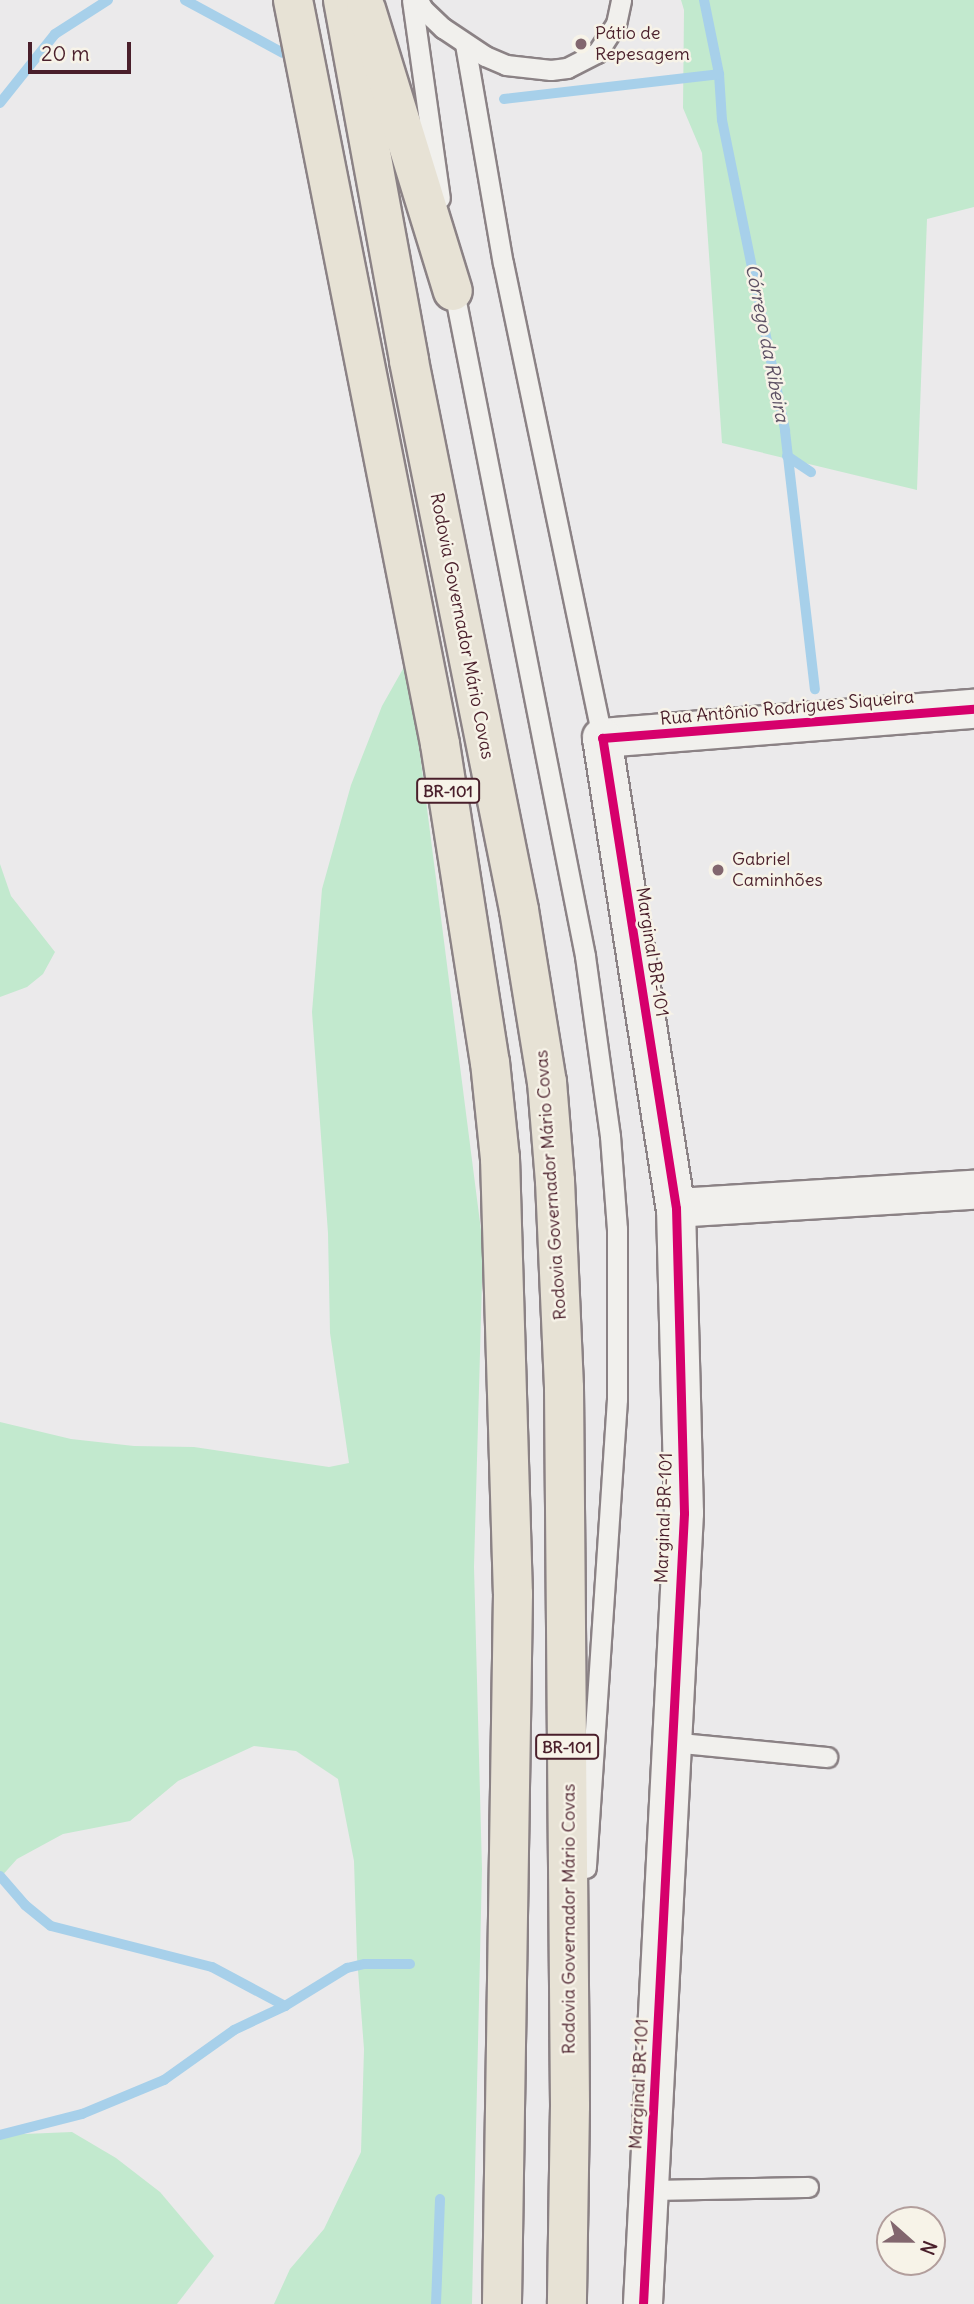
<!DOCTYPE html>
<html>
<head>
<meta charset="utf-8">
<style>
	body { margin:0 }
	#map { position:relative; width:974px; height:2304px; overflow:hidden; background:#ebeaeb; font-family:Delius,sans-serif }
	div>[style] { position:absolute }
	.green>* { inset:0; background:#c2e9ce }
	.stream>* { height:10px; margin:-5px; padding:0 5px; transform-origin:5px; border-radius:5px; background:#a7d0ea }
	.roads { filter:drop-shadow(2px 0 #8b8285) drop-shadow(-2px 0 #8b8285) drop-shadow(0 2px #8b8285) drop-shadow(0 -2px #8b8285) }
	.lane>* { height:19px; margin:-9.5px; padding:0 9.5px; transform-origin:9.5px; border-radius:9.5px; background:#f1f0ed }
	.street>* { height:38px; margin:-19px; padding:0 19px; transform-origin:19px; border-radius:19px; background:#f1f0ed }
	.secondary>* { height:38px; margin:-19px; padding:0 19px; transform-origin:19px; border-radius:19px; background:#f1f0ed }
	.highway>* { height:38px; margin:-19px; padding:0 19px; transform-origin:19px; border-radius:19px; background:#e7e2d5 }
	.cycleway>* { height:9px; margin:-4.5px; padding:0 4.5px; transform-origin:4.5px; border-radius:4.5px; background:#d6006c }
	.dots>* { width:19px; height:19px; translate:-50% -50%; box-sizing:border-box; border:4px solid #f7f3e8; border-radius:50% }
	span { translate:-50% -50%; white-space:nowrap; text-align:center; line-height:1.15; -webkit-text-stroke:5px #f7f3e8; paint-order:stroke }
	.shield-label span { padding:2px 5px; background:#f7f3e8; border:2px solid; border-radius:5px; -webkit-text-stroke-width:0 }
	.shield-label { font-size:16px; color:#4a1f2b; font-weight:700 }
	.poi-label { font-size:18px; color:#4a1f2b }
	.left { translate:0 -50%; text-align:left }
	.street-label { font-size:18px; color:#4a1f2b }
	.water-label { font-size:19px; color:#5d5164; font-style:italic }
	.north { position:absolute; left:876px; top:2206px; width:70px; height:70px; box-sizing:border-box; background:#f7f3e8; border:2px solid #b29e9c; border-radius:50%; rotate:111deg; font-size:19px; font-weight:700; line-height:28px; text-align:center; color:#4a1f2b }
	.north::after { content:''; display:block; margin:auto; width:24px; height:32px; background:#82666e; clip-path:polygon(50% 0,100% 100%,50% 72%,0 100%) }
	.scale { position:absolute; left:28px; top:42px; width:103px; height:32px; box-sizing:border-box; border:4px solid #4a1f2b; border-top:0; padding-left:9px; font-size:21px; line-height:24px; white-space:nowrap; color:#4a1f2b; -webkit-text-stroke:5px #f7f3e8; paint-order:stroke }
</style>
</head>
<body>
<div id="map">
	<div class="green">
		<i style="clip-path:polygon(681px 0,974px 0,974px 207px,927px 219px,917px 490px,722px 443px,702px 153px,683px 108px,684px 10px)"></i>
		<i style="clip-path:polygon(408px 660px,483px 1246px,474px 1567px,482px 1869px,472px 2304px,274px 2304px,290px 2269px,324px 2229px,361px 2152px,364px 2049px,357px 1957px,354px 1861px,338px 1779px,296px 1751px,254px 1746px,178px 1781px,130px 1821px,63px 1834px,17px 1859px,0 1878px,0 1422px,71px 1439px,134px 1446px,194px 1447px,329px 1467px,349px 1463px,330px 1333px,328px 1233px,312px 1012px,322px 889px,351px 785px,382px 706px)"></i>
		<i style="clip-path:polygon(0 864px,11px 896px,55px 952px,43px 974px,27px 987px,0 997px)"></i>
		<i style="clip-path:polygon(72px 2132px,116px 2158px,160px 2192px,214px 2256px,177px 2304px,0 2304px,0 2135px)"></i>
	</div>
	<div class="stream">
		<i style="left:185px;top:0;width:111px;rotate:28.4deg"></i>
		<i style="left:704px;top:0;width:76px;rotate:78.5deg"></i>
		<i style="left:719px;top:74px;width:46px;rotate:86.3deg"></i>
		<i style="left:722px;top:120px;width:317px;rotate:78.5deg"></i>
		<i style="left:785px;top:431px;width:260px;rotate:83.4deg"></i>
		<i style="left:504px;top:99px;width:216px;rotate:-6.6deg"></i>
		<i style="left:0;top:103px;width:88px;rotate:-51.4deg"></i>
		<i style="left:55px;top:34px;width:63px;rotate:-32.7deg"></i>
		<i style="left:787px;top:456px;width:29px;rotate:34deg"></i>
		<i style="left:0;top:1876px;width:38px;rotate:49deg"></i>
		<i style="left:25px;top:1905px;width:33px;rotate:39deg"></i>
		<i style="left:51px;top:1926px;width:166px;rotate:14.3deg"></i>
		<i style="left:212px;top:1967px;width:83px;rotate:28.1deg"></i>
		<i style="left:0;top:2135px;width:85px;rotate:-14.4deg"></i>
		<i style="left:82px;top:2114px;width:89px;rotate:-22.5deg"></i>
		<i style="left:164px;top:2080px;width:86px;rotate:-35.5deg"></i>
		<i style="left:234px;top:2030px;width:56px;rotate:-25.2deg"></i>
		<i style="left:285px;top:2006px;width:73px;rotate:-31.5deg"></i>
		<i style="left:347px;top:1968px;width:18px;rotate:-13deg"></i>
		<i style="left:365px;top:1964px;width:45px"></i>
		<i style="left:436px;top:2304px;width:105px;rotate:-87.8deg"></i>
	</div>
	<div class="roads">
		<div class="lane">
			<i style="left:412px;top:0;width:200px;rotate:82deg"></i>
			<i style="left:418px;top:0;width:10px;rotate:61deg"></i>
			<i style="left:423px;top:9px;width:28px;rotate:44deg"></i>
			<i style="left:443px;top:28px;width:50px;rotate:33.7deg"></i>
			<i style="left:485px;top:56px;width:23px;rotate:23deg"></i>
			<i style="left:506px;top:65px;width:45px;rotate:6.3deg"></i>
			<i style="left:551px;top:70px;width:16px;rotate:-7deg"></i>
			<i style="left:567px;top:68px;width:34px;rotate:-27deg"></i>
			<i style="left:597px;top:53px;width:35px;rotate:-57deg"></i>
			<i style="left:616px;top:24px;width:25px;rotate:-78deg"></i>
			<i style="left:465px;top:44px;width:222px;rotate:80.2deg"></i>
			<i style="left:503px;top:263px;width:485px;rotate:78.2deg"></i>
			<i style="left:453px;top:286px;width:683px;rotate:78.85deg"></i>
			<i style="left:585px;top:956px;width:182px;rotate:82.1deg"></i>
			<i style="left:610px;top:1136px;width:93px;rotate:85.7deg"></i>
			<i style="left:617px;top:1229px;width:170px;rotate:90deg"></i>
			<i style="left:617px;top:1399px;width:470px;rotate:93.8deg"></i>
			<i style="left:671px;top:1742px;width:157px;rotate:5.5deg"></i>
			<i style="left:649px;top:2190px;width:159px;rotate:-1.1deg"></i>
		</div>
		<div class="street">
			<i style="left:602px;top:738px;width:373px;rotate:-4.5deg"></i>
			<i style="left:676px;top:1208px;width:299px;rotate:-3.5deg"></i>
		</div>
		<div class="secondary">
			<i style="left:602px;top:738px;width:476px;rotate:81.1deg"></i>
			<i style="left:676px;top:1208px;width:305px;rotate:88.5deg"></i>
			<i style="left:684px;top:1513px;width:792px;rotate:92.97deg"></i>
		</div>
		<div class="highway">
			<i style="left:293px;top:0;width:758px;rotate:78.82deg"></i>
			<i style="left:440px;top:744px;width:322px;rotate:81.1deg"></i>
			<i style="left:490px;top:1062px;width:97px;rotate:84.1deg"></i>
			<i style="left:500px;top:1158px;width:436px;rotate:88.3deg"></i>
			<i style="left:513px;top:1594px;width:710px;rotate:90.89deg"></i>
			<i style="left:343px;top:0;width:367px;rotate:79.6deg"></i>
			<i style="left:409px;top:361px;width:560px;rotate:78.67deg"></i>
			<i style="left:519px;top:910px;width:174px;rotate:80.8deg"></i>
			<i style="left:547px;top:1082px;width:99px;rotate:85.4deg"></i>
			<i style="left:555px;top:1181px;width:207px;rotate:87.5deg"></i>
			<i style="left:564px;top:1388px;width:718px;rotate:89.52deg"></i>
			<i style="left:570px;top:2106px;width:198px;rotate:90.9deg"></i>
			<i style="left:366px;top:9px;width:295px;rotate:72.9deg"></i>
		</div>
	</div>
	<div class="cycleway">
		<i style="left:643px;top:2304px;width:792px;rotate:-87.03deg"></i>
		<i style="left:684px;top:1513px;width:305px;rotate:-91.5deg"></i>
		<i style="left:676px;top:1208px;width:476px;rotate:-98.9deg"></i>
		<i style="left:602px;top:738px;width:373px;rotate:-4.5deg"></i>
	</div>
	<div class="dots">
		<i style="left:581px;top:44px;background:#82666e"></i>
		<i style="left:718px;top:870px;background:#82666e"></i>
	</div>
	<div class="shield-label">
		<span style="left:448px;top:791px">BR-101</span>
		<span style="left:567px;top:1747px">BR-101</span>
	</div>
	<div class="poi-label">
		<span class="left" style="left:595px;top:44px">Pátio de<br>Repesagem</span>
		<span class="left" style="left:732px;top:870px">Gabriel<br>Caminhões</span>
	</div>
	<div class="street-label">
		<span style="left:462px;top:626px;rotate:79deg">Rodovia Governador Mário Covas</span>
		<span style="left:787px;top:708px;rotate:-5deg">Rua Antônio Rodrigues Siqueira</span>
		<span style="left:652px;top:952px;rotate:81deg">Marginal BR-101</span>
		<span style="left:551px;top:1185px;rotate:-94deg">Rodovia Governador Mário Covas</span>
		<span style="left:664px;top:1518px;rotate:-88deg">Marginal BR-101</span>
		<span style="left:569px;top:1919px;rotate:-90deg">Rodovia Governador Mário Covas</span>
		<span style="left:639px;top:2084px;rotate:-87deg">Marginal BR-101</span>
	</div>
	<div class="water-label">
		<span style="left:767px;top:343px;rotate:79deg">Córrego da Ribeira</span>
	</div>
	<div class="north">N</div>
	<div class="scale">20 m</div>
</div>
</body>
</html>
